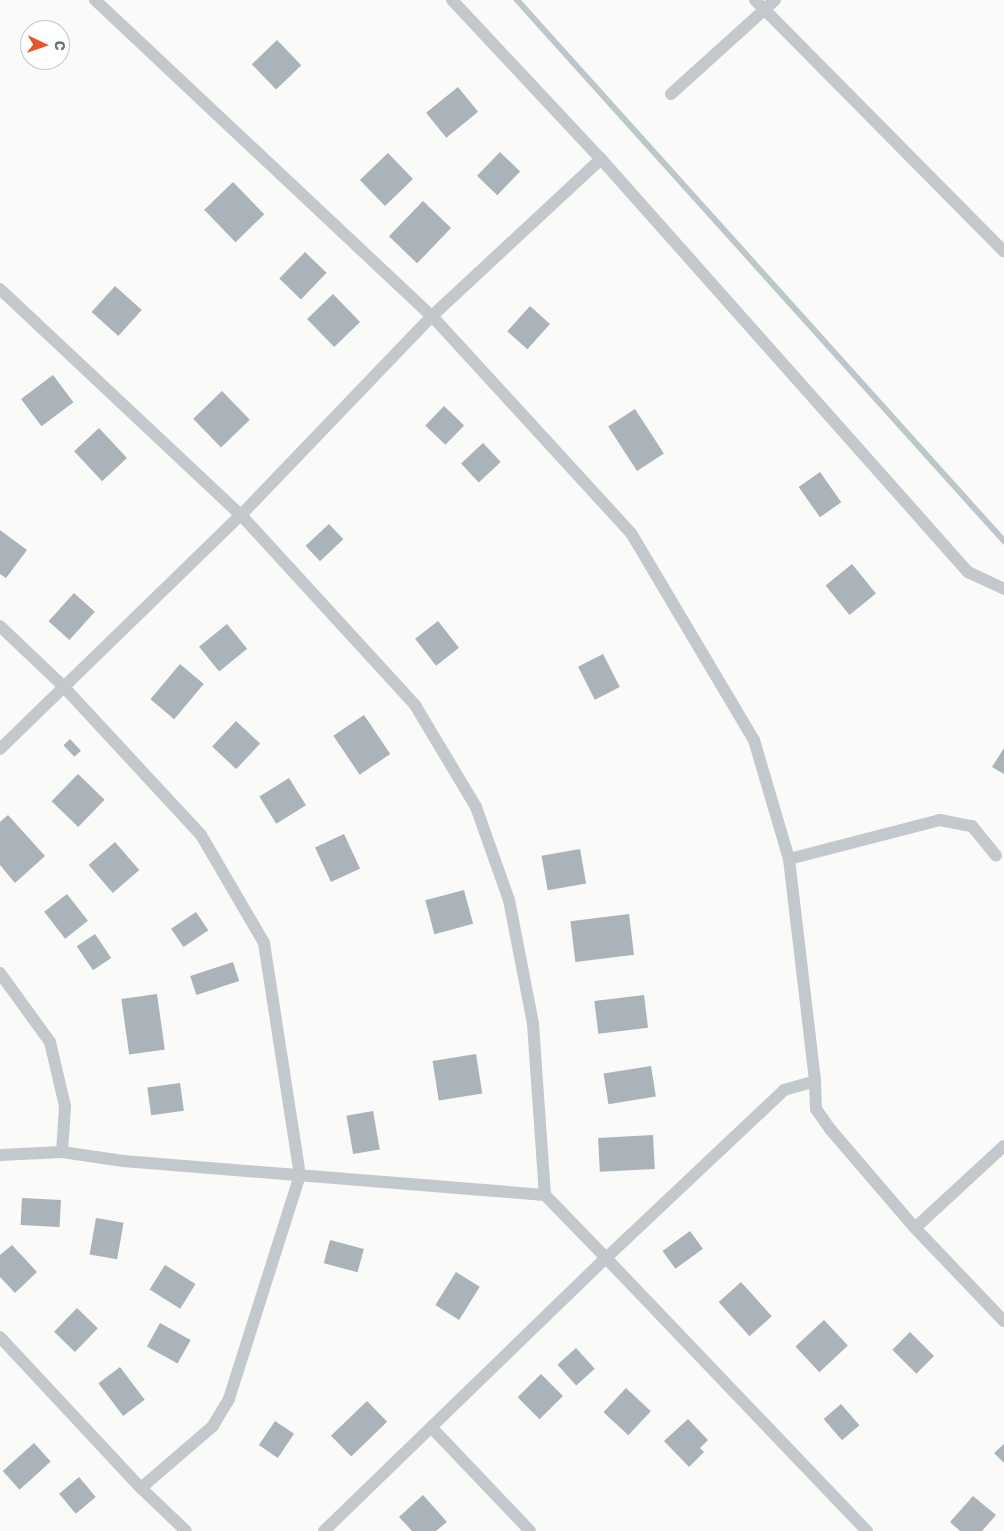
<!DOCTYPE html>
<html>
<head>
<meta charset="utf-8">
<style>
	body { margin:0 }
	#map { position:relative; width:1004px; height:1531px; overflow:hidden; background:#fafaf8; font-family:Rubik,sans-serif }
	div>[style] { position:absolute }
	.stream>* { height:6px; margin:-3px; padding:0 3px; transform-origin:3px; border-radius:3px; background:#bbc7cb }
	.building>* { inset:0; background:#aab3b9; transform-origin:0 0 }
	.lane>* { height:12px; margin:-6px; padding:0 6px; transform-origin:6px; border-radius:6px; background:#c3c8cc }
	span { translate:-50% -50%; white-space:nowrap; text-align:center; line-height:1.15; -webkit-text-stroke:5px #fff; paint-order:stroke }
	.north { position:absolute; left:20px; top:20px; width:50px; height:50px; box-sizing:border-box; background:#fff; border:1px solid #c1c8cd; border-radius:50%; rotate:93deg; font-size:14px; font-weight:700; line-height:20px; text-align:center; color:#657683 }
	.north::after { content:''; display:block; margin:auto; width:18px; height:22px; background:#e4572e; clip-path:polygon(50% 0,100% 100%,50% 72%,0 100%) }
</style>
</head>
<body>
<div id="map">
	<div class="stream">
		<i style="left:517px;top:0;width:728px;rotate:48.01deg"></i>
	</div>
	<div class="building">
		<i style="left:277px;top:40px;width:35px;height:35px;rotate:46deg"></i>
		<i style="left:458px;top:87px;width:32px;height:41px;rotate:51deg"></i>
		<i style="left:500px;top:152px;width:28px;height:33px;rotate:44deg"></i>
		<i style="left:388px;top:153px;width:36px;height:39px;rotate:46deg"></i>
		<i style="left:233px;top:182px;width:45px;height:40px;rotate:46deg"></i>
		<i style="left:423px;top:201px;width:39px;height:49px;rotate:44deg"></i>
		<i style="left:305px;top:252px;width:30px;height:37px;rotate:44deg"></i>
		<i style="left:115px;top:286px;width:36px;height:35px;rotate:42deg"></i>
		<i style="left:333px;top:294px;width:39px;height:36px;rotate:46deg"></i>
		<i style="left:530px;top:306px;width:27px;height:34px;rotate:42deg"></i>
		<i style="left:53px;top:375px;width:34px;height:40px;rotate:53deg"></i>
		<i style="left:222px;top:391px;width:40px;height:40px;rotate:46deg"></i>
		<i style="left:444px;top:406px;width:28px;height:27px;rotate:44deg"></i>
		<i style="left:635px;top:409px;width:53px;height:32px;rotate:57deg"></i>
		<i style="left:99px;top:428px;width:41px;height:34px;rotate:47deg"></i>
		<i style="left:483px;top:443px;width:26px;height:30px;rotate:47deg"></i>
		<i style="left:820px;top:472px;width:37px;height:26px;rotate:55deg"></i>
		<i style="left:329px;top:524px;width:21px;height:32px;rotate:47deg"></i>
		<i style="clip-path:polygon(0 530px,27px 550px,6px 578px,0 574px)"></i>
		<i style="left:852px;top:564px;width:38px;height:34px;rotate:51deg"></i>
		<i style="left:74px;top:593px;width:28px;height:38px;rotate:42deg"></i>
		<i style="left:438px;top:621px;width:34px;height:29px;rotate:52deg"></i>
		<i style="left:227px;top:624px;width:32px;height:36px;rotate:51deg"></i>
		<i style="left:603px;top:654px;width:37px;height:28px;rotate:63deg"></i>
		<i style="left:180px;top:664px;width:31px;height:46px;rotate:40deg"></i>
		<i style="left:364px;top:715px;width:47px;height:37px;rotate:56deg"></i>
		<i style="left:236px;top:721px;width:33px;height:35px;rotate:43deg"></i>
		<i style="left:70px;top:739px;width:16px;height:9px;rotate:47deg"></i>
		<i style="clip-path:polygon(1004px 748px,1004px 774px,992px 767px)"></i>
		<i style="left:78px;top:774px;width:37px;height:38px;rotate:44deg"></i>
		<i style="left:289px;top:778px;width:32px;height:35px;rotate:58deg"></i>
		<i style="clip-path:polygon(8px 815px,45px 856px,15px 883px,0 865px,0 822px)"></i>
		<i style="left:344px;top:834px;width:38px;height:32px;rotate:65deg"></i>
		<i style="left:115px;top:842px;width:37px;height:35px;rotate:49deg"></i>
		<i style="left:580px;top:849px;width:35px;height:39px;rotate:80deg"></i>
		<i style="left:464px;top:890px;width:35px;height:40px;rotate:75deg"></i>
		<i style="left:67px;top:894px;width:34px;height:29px;rotate:52deg"></i>
		<i style="left:196px;top:912px;width:22px;height:30px;rotate:56deg"></i>
		<i style="left:629px;top:914px;width:41px;height:59px;rotate:83deg"></i>
		<i style="left:95px;top:934px;width:29px;height:22px;rotate:56deg"></i>
		<i style="left:233px;top:962px;width:20px;height:45px;rotate:72deg"></i>
		<i style="left:157px;top:994px;width:56px;height:36px;rotate:82deg"></i>
		<i style="left:644px;top:995px;width:33px;height:50px;rotate:83deg"></i>
		<i style="left:476px;top:1054px;width:40px;height:44px;rotate:81deg"></i>
		<i style="left:651px;top:1066px;width:31px;height:48px;rotate:81deg"></i>
		<i style="left:180px;top:1083px;width:28px;height:33px;rotate:82deg"></i>
		<i style="left:373px;top:1111px;width:39px;height:27px;rotate:80deg"></i>
		<i style="left:653px;top:1135px;width:34px;height:55px;rotate:87deg"></i>
		<i style="left:22px;top:1198px;width:39px;height:27px;rotate:3deg"></i>
		<i style="left:96px;top:1218px;width:28px;height:37px;rotate:10deg"></i>
		<i style="left:690px;top:1231px;width:22px;height:34px;rotate:54deg"></i>
		<i style="left:330px;top:1240px;width:35px;height:24px;rotate:15deg"></i>
		<i style="clip-path:polygon(12px 1245px,37px 1272px,15px 1293px,0 1277px,0 1255px)"></i>
		<i style="left:165px;top:1265px;width:36px;height:29px;rotate:32deg"></i>
		<i style="left:456px;top:1272px;width:28px;height:39px;rotate:32deg"></i>
		<i style="left:741px;top:1282px;width:46px;height:30px;rotate:48deg"></i>
		<i style="left:77px;top:1308px;width:29px;height:33px;rotate:44deg"></i>
		<i style="left:824px;top:1320px;width:35px;height:39px;rotate:47deg"></i>
		<i style="left:160px;top:1323px;width:35px;height:27px;rotate:29deg"></i>
		<i style="left:910px;top:1332px;width:34px;height:25px;rotate:45deg"></i>
		<i style="left:576px;top:1348px;width:28px;height:25px;rotate:48deg"></i>
		<i style="left:120px;top:1367px;width:41px;height:27px;rotate:53deg"></i>
		<i style="left:541px;top:1374px;width:31px;height:33px;rotate:45deg"></i>
		<i style="left:626px;top:1388px;width:34px;height:33px;rotate:43deg"></i>
		<i style="left:367px;top:1401px;width:29px;height:50px;rotate:46deg"></i>
		<i style="left:841px;top:1404px;width:28px;height:23px;rotate:49deg"></i>
		<i style="clip-path:polygon(688px 1419px,708px 1440px,700px 1448px,704px 1452px,689px 1467px,664px 1441px)"></i>
		<i style="left:275px;top:1421px;width:23px;height:29px;rotate:34deg"></i>
		<i style="left:34px;top:1443px;width:25px;height:42px;rotate:48deg"></i>
		<i style="clip-path:polygon(1004px 1444px,1004px 1463px,994px 1453px)"></i>
		<i style="left:79px;top:1477px;width:26px;height:26px;rotate:50deg"></i>
		<i style="clip-path:polygon(423px 1495px,447px 1522px,436px 1531px,412px 1531px,399px 1517px)"></i>
		<i style="clip-path:polygon(973px 1496px,996px 1515px,982px 1531px,960px 1531px,950px 1522px)"></i>
	</div>
	<div class="lane">
		<i style="left:95px;top:0;width:462px;rotate:43.2deg"></i>
		<i style="left:432px;top:316px;width:294px;rotate:47.5deg"></i>
		<i style="left:631px;top:533px;width:241px;rotate:59.3deg"></i>
		<i style="left:754px;top:740px;width:124px;rotate:73.6deg"></i>
		<i style="left:789px;top:859px;width:224px;rotate:83.3deg"></i>
		<i style="left:815px;top:1081px;width:28px;rotate:88deg"></i>
		<i style="left:816px;top:1109px;width:24px;rotate:55deg"></i>
		<i style="left:830px;top:1129px;width:130px;rotate:49.4deg"></i>
		<i style="left:915px;top:1228px;width:129px;rotate:46.3deg"></i>
		<i style="left:452px;top:0;width:218px;rotate:46.9deg"></i>
		<i style="left:601px;top:159px;width:553px;rotate:48.38deg"></i>
		<i style="left:968px;top:572px;width:40px;rotate:25deg"></i>
		<i style="left:755px;top:0;width:354px;rotate:45.3deg"></i>
		<i style="left:671px;top:94px;width:140px;rotate:-42.1deg"></i>
		<i style="left:0;top:289px;width:330px;rotate:43.2deg"></i>
		<i style="left:241px;top:515px;width:258px;rotate:47.5deg"></i>
		<i style="left:415px;top:705px;width:119px;rotate:59.1deg"></i>
		<i style="left:476px;top:807px;width:99px;rotate:70.5deg"></i>
		<i style="left:509px;top:900px;width:126px;rotate:79deg"></i>
		<i style="left:533px;top:1024px;width:171px;rotate:86deg"></i>
		<i style="left:0;top:626px;width:87px;rotate:43.6deg"></i>
		<i style="left:63px;top:686px;width:203px;rotate:47.2deg"></i>
		<i style="left:201px;top:835px;width:125px;rotate:59.7deg"></i>
		<i style="left:264px;top:943px;width:235px;rotate:81.2deg"></i>
		<i style="left:300px;top:1175px;width:235px;rotate:107.6deg"></i>
		<i style="left:229px;top:1399px;width:31px;rotate:121deg"></i>
		<i style="left:213px;top:1426px;width:95px;rotate:139.3deg"></i>
		<i style="left:0;top:749px;width:336px;rotate:-44.2deg"></i>
		<i style="left:241px;top:515px;width:276px;rotate:-46.2deg"></i>
		<i style="left:432px;top:316px;width:231px;rotate:-42.9deg"></i>
		<i style="left:789px;top:859px;width:156px;rotate:-14.5deg"></i>
		<i style="left:940px;top:820px;width:33px;rotate:11deg"></i>
		<i style="left:972px;top:826px;width:38px;rotate:51deg"></i>
		<i style="left:0;top:973px;width:85px;rotate:54.1deg"></i>
		<i style="left:50px;top:1042px;width:66px;rotate:76.8deg"></i>
		<i style="left:65px;top:1106px;width:46px;rotate:93.7deg"></i>
		<i style="left:0;top:1155px;width:62px;rotate:-2.8deg"></i>
		<i style="left:62px;top:1152px;width:62px;rotate:8.4deg"></i>
		<i style="left:123px;top:1161px;width:423px;rotate:4.6deg"></i>
		<i style="left:545px;top:1195px;width:88px;rotate:45.9deg"></i>
		<i style="left:606px;top:1258px;width:245px;rotate:-43.3deg"></i>
		<i style="left:784px;top:1090px;width:32px;rotate:-16deg"></i>
		<i style="left:915px;top:1228px;width:121px;rotate:-42.7deg"></i>
		<i style="left:0;top:1337px;width:207px;rotate:47deg"></i>
		<i style="left:141px;top:1488px;width:62px;rotate:43.7deg"></i>
		<i style="left:432px;top:1428px;width:142px;rotate:46.4deg"></i>
		<i style="left:324px;top:1531px;width:392px;rotate:-44.1deg"></i>
		<i style="left:606px;top:1258px;width:378px;rotate:46.3deg"></i>
	</div>
	<div class="north">С</div>
</div>
</body>
</html>
